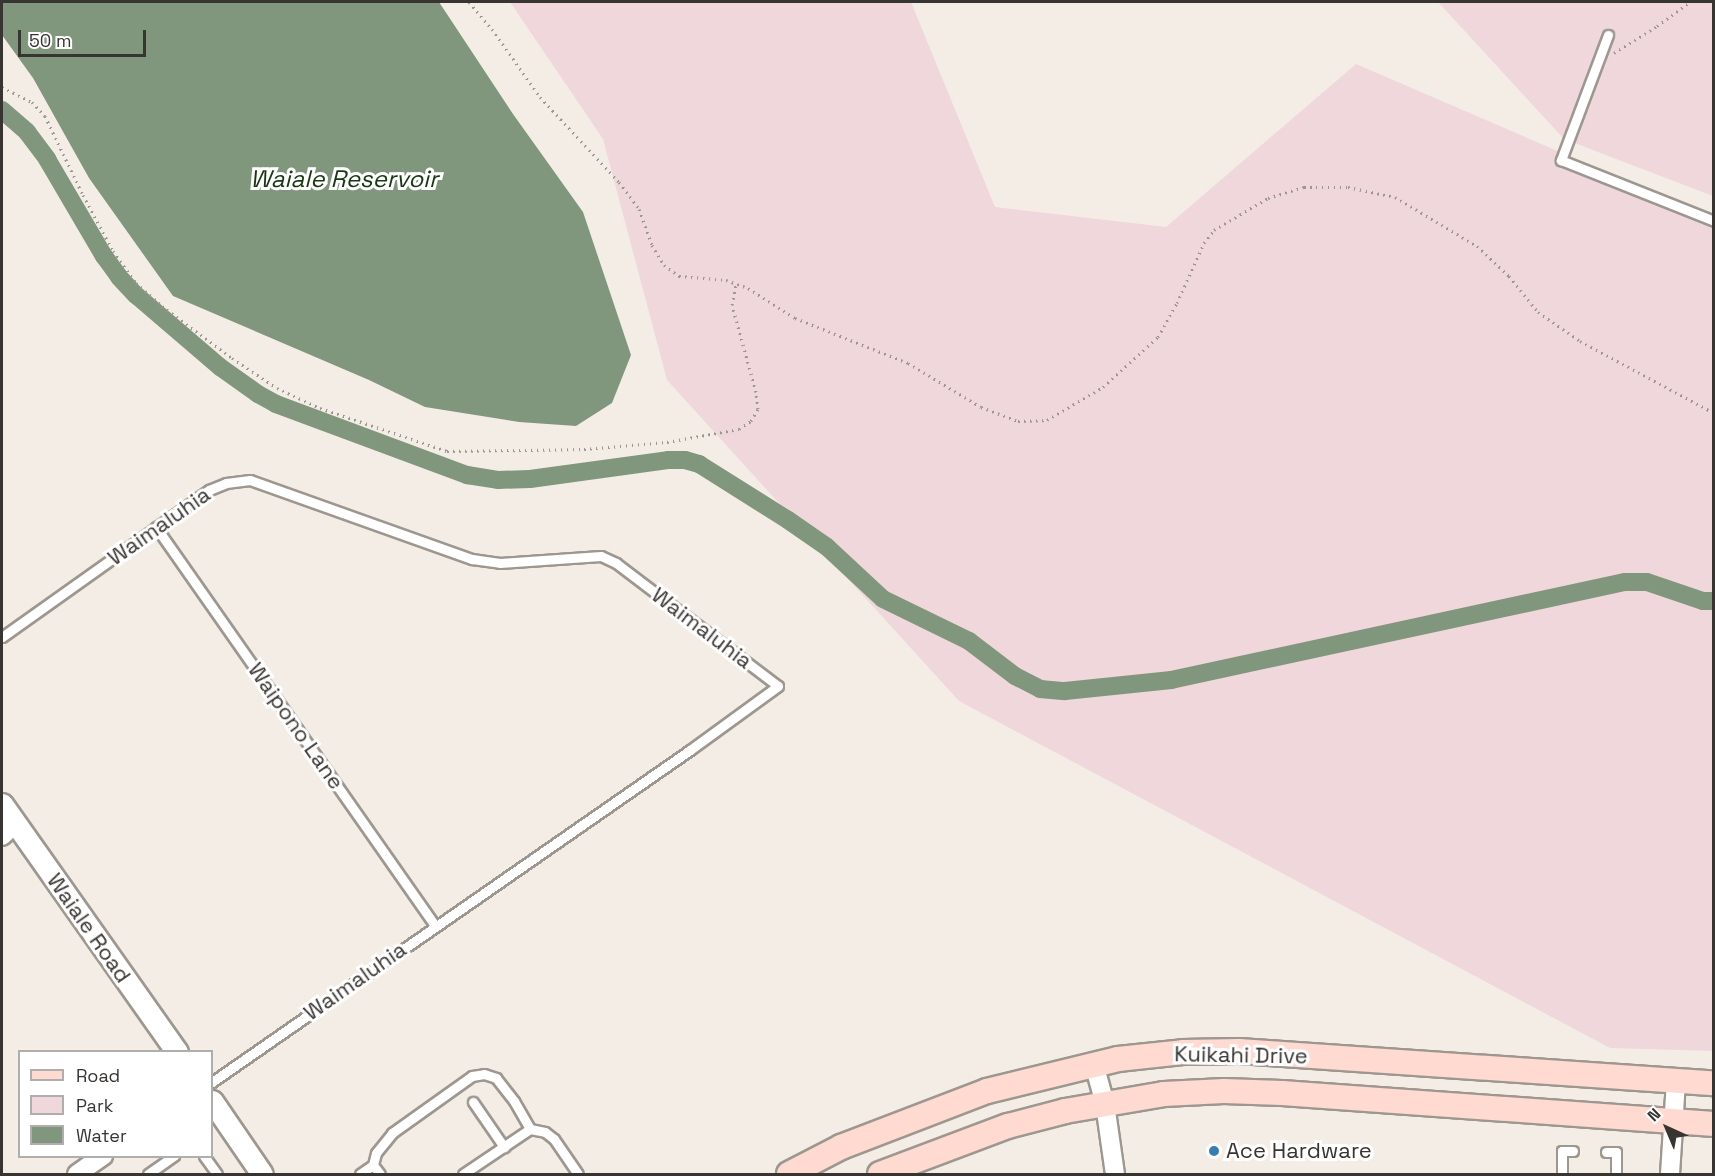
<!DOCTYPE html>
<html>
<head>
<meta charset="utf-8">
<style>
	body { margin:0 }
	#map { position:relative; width:1715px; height:1176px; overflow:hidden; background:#f4ede6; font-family:"Space Grotesk",sans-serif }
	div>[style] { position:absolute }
	.green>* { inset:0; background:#efd7dc }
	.water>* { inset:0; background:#81977d }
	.canal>* { height:18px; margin:-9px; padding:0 9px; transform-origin:9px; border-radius:9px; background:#81977d }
	.path>* { height:3px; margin-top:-1.5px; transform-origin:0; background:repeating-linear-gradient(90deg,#9c9791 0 1.5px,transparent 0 6px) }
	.roads { filter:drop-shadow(2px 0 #9d9790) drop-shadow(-2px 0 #9d9790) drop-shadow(0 2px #9d9790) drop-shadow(0 -2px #9d9790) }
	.service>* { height:9px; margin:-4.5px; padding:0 4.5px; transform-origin:4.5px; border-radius:4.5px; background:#fff }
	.minor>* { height:18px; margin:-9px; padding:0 9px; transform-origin:9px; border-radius:9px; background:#fff }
	.tertiary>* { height:21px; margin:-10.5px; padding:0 10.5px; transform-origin:10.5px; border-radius:10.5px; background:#fff }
	.secondary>* { height:24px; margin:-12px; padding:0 12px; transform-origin:12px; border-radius:12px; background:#fedad0 }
	.dots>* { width:16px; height:16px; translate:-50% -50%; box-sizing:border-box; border:3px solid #fff; border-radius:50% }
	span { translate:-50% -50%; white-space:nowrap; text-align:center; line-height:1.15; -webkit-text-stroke:6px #fff; paint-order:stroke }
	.street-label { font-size:22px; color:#373431 }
	.poi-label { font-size:22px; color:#373431 }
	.left { translate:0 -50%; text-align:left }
	.water-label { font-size:24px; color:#173810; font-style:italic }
	.frame { position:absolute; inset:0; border:3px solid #373431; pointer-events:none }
	.legend { position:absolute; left:18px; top:1050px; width:195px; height:108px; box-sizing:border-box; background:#fff; border:2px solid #afaead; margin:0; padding:8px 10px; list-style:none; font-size:18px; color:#373431 }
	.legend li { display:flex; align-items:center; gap:12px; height:30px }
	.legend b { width:30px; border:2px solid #afaead }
	.north { position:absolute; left:1637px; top:1098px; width:60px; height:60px; -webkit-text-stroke:4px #fff; paint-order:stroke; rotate:316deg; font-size:16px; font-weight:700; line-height:24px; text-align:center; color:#373431 }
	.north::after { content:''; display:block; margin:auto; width:21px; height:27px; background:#373431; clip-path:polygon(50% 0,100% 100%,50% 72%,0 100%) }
	.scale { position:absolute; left:18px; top:30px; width:128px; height:27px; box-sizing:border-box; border:3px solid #373431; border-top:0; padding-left:8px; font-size:18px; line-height:21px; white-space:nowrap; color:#373431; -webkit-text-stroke:4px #fff; paint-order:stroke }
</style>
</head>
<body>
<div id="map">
	<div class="green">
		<i style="clip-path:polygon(510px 2px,911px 2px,995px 207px,1166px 227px,1356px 64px,1713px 218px,1713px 1051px,1610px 1048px,959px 701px,667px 380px,603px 139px)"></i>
		<i style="clip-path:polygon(1438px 2px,1713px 2px,1713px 196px,1564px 139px)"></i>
	</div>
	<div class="water">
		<i style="clip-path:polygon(2px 2px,439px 2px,513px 114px,583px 212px,631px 355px,612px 403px,576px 426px,519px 422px,425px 407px,369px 380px,173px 296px,89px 178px,33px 78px,2px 35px)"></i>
	</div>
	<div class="canal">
		<i style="left:2px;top:110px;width:33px;rotate:41deg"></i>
		<i style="left:27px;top:132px;width:34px;rotate:53deg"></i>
		<i style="left:47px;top:159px;width:113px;rotate:59.6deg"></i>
		<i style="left:104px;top:256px;width:26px;rotate:54deg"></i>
		<i style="left:119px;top:277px;width:25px;rotate:47deg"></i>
		<i style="left:136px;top:295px;width:111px;rotate:40.6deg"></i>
		<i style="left:220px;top:367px;width:47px;rotate:35.4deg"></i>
		<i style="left:258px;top:394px;width:21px;rotate:29deg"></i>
		<i style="left:276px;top:404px;width:204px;rotate:20.4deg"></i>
		<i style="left:467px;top:475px;width:31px;rotate:9deg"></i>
		<i style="left:498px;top:480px;width:32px;rotate:-2deg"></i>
		<i style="left:530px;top:479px;width:139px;rotate:-7.8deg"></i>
		<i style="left:668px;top:460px;width:17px"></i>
		<i style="left:685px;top:460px;width:15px;rotate:16deg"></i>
		<i style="left:699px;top:464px;width:105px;rotate:32.2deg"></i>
		<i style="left:788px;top:520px;width:47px;rotate:34.7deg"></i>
		<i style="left:827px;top:547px;width:76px;rotate:42.9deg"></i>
		<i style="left:883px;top:599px;width:96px;rotate:26deg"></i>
		<i style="left:969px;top:641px;width:58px;rotate:37.3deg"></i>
		<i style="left:1015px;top:676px;width:28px;rotate:27deg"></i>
		<i style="left:1040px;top:689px;width:25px;rotate:5deg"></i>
		<i style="left:1065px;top:691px;width:107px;rotate:-5.9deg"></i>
		<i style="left:1171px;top:680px;width:464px;rotate:-12.2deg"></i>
		<i style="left:1625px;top:582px;width:22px"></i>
		<i style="left:1647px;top:582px;width:59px;rotate:18.7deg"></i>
		<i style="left:1703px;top:601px;width:11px"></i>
	</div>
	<div class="path">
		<i style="left:469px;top:2px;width:35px;rotate:50deg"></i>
		<i style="left:492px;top:29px;width:83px;rotate:54.8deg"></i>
		<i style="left:540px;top:97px;width:116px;rotate:47.1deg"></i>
		<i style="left:619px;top:182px;width:34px;rotate:53deg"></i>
		<i style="left:639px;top:209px;width:38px;rotate:70deg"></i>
		<i style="left:652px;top:245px;width:23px;rotate:59deg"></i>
		<i style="left:664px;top:265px;width:19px;rotate:36deg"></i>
		<i style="left:679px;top:276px;width:47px;rotate:4.9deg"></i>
		<i style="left:726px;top:280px;width:23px;rotate:20deg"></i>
		<i style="left:748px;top:288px;width:56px;rotate:32.6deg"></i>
		<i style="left:795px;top:318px;width:122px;rotate:21.7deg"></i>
		<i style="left:908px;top:363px;width:85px;rotate:31.1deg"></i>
		<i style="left:981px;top:407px;width:40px;rotate:21deg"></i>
		<i style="left:1018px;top:421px;width:29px;rotate:-2deg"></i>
		<i style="left:1047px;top:420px;width:65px;rotate:-30.5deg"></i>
		<i style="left:1103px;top:387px;width:74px;rotate:-42.3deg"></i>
		<i style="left:1158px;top:337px;width:39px;rotate:-61deg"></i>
		<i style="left:1177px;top:303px;width:66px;rotate:-65.8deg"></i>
		<i style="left:1204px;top:243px;width:16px;rotate:-52deg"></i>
		<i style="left:1214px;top:230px;width:63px;rotate:-30.7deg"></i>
		<i style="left:1268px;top:198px;width:38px;rotate:-17deg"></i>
		<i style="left:1304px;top:187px;width:44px"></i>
		<i style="left:1348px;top:187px;width:48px;rotate:12deg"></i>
		<i style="left:1395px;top:197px;width:96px;rotate:30.9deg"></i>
		<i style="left:1477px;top:246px;width:44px;rotate:43.2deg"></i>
		<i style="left:1509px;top:276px;width:46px;rotate:51.1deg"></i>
		<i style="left:1538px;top:312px;width:51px;rotate:34.6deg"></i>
		<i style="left:1580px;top:341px;width:152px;rotate:28.2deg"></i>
		<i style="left:1614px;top:53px;width:51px;rotate:-32.1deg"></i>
		<i style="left:1657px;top:26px;width:41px;rotate:-36deg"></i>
		<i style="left:2px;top:87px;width:34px;rotate:27deg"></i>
		<i style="left:32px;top:102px;width:19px;rotate:47deg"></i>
		<i style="left:45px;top:116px;width:88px;rotate:64.3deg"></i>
		<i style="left:83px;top:195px;width:64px;rotate:61.8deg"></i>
		<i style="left:113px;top:251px;width:39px;rotate:54deg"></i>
		<i style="left:136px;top:283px;width:35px;rotate:41deg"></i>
		<i style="left:162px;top:306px;width:87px;rotate:36.6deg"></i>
		<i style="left:232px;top:358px;width:54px;rotate:33.7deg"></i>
		<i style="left:277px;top:388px;width:47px;rotate:24.9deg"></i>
		<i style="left:320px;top:408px;width:134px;rotate:18.7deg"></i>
		<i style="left:447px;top:451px;width:137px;rotate:-0.8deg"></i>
		<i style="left:584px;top:449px;width:83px;rotate:-4.8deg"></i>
		<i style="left:667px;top:442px;width:73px;rotate:-10.2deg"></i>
		<i style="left:739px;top:429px;width:14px;rotate:-34deg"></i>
		<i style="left:751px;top:421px;width:14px;rotate:-60deg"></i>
		<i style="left:758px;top:409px;width:17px;rotate:-97deg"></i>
		<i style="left:756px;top:392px;width:90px;rotate:-105.4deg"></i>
		<i style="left:732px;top:305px;width:21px;rotate:-79deg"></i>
	</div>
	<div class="roads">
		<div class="service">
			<i style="left:1608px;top:35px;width:134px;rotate:110.6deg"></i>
			<i style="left:1561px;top:160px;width:165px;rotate:21.7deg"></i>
			<i style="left:156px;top:527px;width:486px;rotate:55deg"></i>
			<i style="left:2px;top:637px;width:254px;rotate:-35.4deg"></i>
			<i style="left:209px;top:490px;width:18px;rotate:-22deg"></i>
			<i style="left:226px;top:483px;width:24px;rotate:-7deg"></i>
			<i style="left:250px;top:480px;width:236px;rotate:19.6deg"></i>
			<i style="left:472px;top:559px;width:28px;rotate:8deg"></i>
			<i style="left:500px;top:563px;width:101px;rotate:-4deg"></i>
			<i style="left:601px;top:556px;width:17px;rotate:25deg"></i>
			<i style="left:616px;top:563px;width:203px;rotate:37.2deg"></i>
			<i style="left:778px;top:686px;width:109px;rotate:144deg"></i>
			<i style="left:690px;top:750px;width:582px;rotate:145.22deg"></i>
			<i style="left:473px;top:1102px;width:55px;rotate:55.4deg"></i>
			<i style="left:1606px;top:1152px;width:10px"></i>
			<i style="left:1616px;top:1152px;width:22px;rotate:90deg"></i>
			<i style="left:204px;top:1156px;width:22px;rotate:54deg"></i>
			<i style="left:373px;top:1165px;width:12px;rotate:-76deg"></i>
			<i style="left:376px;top:1153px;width:26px;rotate:-51deg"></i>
			<i style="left:392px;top:1133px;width:98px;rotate:-35.5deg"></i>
			<i style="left:472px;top:1076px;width:12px;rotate:-9deg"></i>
			<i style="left:484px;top:1074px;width:13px;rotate:18deg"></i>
			<i style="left:496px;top:1078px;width:29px;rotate:52deg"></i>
			<i style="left:514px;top:1101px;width:32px;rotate:60deg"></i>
			<i style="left:148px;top:1174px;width:32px;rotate:-35deg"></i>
			<i style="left:360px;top:1174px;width:16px;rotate:-35deg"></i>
			<i style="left:373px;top:1165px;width:11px;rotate:52deg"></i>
			<i style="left:463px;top:1174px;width:81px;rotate:-33.9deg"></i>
			<i style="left:530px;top:1129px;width:15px;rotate:11deg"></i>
			<i style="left:545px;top:1132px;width:11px;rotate:38deg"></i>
			<i style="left:554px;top:1139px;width:42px;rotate:55.6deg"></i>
			<i style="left:1562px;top:1174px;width:23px;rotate:-90deg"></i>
			<i style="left:1562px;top:1151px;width:11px"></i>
		</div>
		<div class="minor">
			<i style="left:2px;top:836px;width:18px;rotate:-43deg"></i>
			<i style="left:1094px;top:1064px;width:41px;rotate:74.6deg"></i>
			<i style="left:1105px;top:1104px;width:71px;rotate:81.9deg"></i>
			<i style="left:77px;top:1174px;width:32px;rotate:-35deg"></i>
			<i style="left:1670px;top:1174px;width:93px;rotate:-86.3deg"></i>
		</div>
		<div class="tertiary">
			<i style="left:2px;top:804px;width:304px;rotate:54.8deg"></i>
			<i style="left:212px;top:1101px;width:88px;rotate:55.6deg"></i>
		</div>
		<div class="secondary">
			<i style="left:789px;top:1174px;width:59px;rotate:-27.4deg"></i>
			<i style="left:841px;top:1147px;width:156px;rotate:-21deg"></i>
			<i style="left:987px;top:1091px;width:135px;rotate:-13.7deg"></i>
			<i style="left:1118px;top:1059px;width:65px;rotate:-6.1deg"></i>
			<i style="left:1183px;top:1052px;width:56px;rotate:-1deg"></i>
			<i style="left:1239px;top:1051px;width:476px;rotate:3.9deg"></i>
			<i style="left:880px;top:1174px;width:137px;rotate:-20.6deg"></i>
			<i style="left:1008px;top:1126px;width:59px;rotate:-14.7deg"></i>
			<i style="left:1065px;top:1111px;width:100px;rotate:-9.7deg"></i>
			<i style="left:1164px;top:1094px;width:60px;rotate:-2.9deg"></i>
			<i style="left:1224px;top:1091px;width:58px;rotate:2deg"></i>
			<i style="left:1282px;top:1093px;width:433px;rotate:4.1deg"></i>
		</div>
	</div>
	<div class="dots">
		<i style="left:1214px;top:1151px;background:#387db2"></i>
	</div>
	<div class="street-label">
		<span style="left:159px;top:526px;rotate:-35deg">Waimaluhia</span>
		<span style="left:702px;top:628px;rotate:37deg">Waimaluhia</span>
		<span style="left:296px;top:726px;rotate:55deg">Waipono Lane</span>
		<span style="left:89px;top:928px;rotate:55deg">Waiale Road</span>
		<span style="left:355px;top:981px;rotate:-35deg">Waimaluhia</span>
		<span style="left:1241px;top:1055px;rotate:1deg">Kuikahi Drive</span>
	</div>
	<div class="poi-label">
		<span class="left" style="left:1226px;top:1151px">Ace Hardware</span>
	</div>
	<div class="water-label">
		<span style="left:344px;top:179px">Waiale Reservoir</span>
	</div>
	<div class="frame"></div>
	<ul class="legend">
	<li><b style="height:8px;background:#fedad0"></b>Road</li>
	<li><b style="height:16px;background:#efd7dc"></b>Park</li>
	<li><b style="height:16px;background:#81977d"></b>Water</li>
	</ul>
	<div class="north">N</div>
	<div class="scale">50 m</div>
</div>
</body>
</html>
